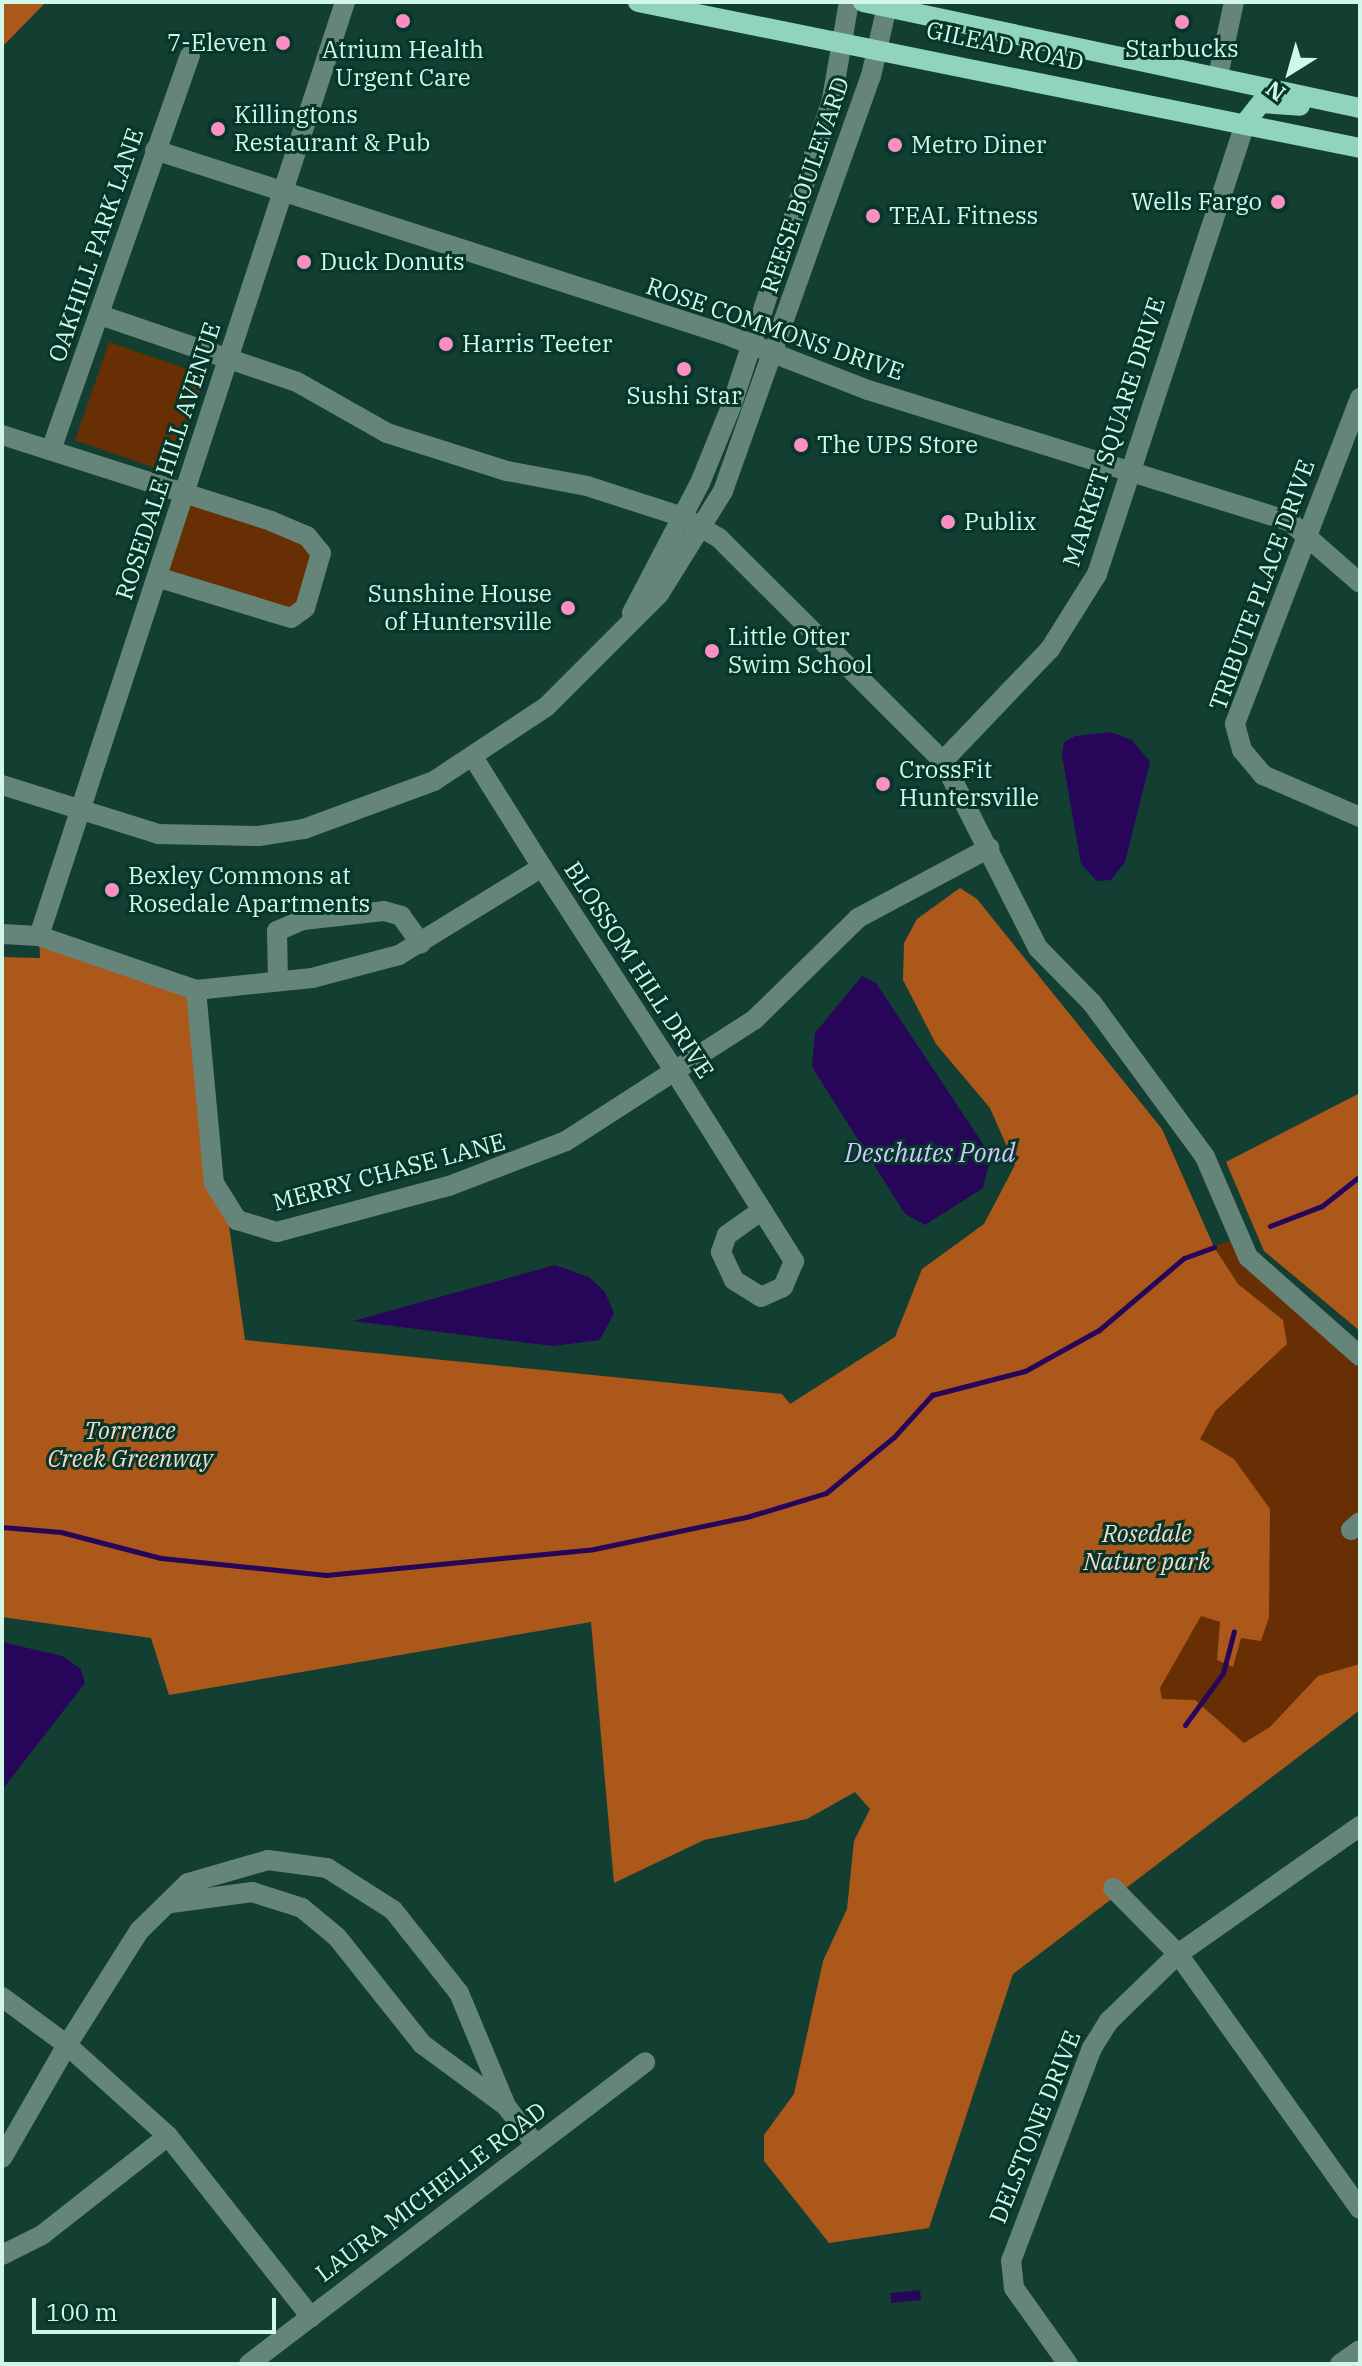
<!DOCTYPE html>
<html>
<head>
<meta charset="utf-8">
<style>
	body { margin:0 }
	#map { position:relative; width:1362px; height:2366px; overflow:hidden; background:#133f33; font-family:"IBM Plex Serif",serif }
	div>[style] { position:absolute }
	.green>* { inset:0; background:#672f03; transform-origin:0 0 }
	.forest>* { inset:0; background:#ac581b }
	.water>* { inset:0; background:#270659; transform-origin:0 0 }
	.stream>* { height:5px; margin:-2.5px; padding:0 2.5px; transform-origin:2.5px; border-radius:2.5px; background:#270659 }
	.minor>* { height:20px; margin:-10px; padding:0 10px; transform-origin:10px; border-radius:10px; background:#66857a }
	.major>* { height:20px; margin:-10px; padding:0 10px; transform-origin:10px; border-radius:10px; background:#91d4be }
	.dots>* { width:22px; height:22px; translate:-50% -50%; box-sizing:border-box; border:4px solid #063529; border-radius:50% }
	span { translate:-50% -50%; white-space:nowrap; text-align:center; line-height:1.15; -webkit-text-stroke:6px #063529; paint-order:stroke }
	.poi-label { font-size:24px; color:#d1f7e9 }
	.right { translate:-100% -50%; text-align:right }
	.left { translate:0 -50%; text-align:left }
	.street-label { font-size:24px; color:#d1f7e9 }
	.park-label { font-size:24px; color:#f5d9c9; font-style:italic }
	.water-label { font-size:26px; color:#cfc6fe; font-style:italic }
	.frame { position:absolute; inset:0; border:4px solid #d1f7e9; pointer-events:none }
	.north { position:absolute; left:1250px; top:32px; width:80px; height:80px; -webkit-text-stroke:6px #063529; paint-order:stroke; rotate:217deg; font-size:22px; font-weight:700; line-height:32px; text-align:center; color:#d1f7e9 }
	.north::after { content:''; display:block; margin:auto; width:28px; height:36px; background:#d1f7e9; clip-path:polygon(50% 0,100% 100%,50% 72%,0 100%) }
	.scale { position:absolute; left:32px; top:2298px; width:244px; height:36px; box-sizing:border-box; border:4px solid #d1f7e9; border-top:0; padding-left:10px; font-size:24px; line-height:28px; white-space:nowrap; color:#d1f7e9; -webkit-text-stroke:6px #063529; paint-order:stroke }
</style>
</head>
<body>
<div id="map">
	<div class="green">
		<i style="left:109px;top:342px;width:102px;height:104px;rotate:19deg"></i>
		<i style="clip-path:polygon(186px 494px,315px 544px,299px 614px,157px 577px)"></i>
		<i style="clip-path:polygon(1237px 1238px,1360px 1356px,1360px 1676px,1123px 1856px,1184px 1258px)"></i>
	</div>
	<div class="forest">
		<i style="clip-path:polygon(2px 2px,46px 2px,2px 47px)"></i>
		<i style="clip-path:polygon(960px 888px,977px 899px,1162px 1129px,1214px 1247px,1238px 1284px,1283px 1320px,1287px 1344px,1216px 1410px,1200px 1439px,1234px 1459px,1270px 1509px,1269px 1617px,1261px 1641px,1241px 1638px,1233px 1667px,1217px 1660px,1220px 1622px,1201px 1616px,1160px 1688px,1162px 1699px,1195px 1700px,1244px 1743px,1270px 1727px,1318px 1676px,1360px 1664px,1360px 1710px,1013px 1974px,929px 2228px,829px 2243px,764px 2161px,764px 2135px,794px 2094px,823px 1961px,847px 1909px,854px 1841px,870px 1809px,855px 1792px,807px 1819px,704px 1840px,614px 1883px,591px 1622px,169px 1695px,151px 1638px,2px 1617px,2px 957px,40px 958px,39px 936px,196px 990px,245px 1340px,782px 1394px,790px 1404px,895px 1337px,922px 1269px,984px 1224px,1015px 1165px,990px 1108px,936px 1044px,903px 980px,904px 943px,917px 919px)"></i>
		<i style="clip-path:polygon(1360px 1093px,1360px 1331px,1264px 1251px,1226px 1162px)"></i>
	</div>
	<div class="water">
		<i style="clip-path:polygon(1110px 732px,1132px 740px,1150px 762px,1125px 862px,1111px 880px,1097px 881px,1081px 864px,1062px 755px,1064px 742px,1075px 736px)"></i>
		<i style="clip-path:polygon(862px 976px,876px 983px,991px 1156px,983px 1188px,925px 1225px,905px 1214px,812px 1067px,815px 1033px)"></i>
		<i style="clip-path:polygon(555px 1265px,589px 1277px,605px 1292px,614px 1313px,600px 1340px,553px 1346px,353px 1321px)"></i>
		<i style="clip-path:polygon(2px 1642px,62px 1656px,81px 1669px,85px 1683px,2px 1790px)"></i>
		<i style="left:920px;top:2290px;width:10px;height:30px;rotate:84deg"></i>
	</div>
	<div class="stream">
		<i style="left:1270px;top:1226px;width:56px;rotate:-21deg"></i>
		<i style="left:1322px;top:1206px;width:48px;rotate:-38.3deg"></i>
		<i style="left:2px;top:1527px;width:59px;rotate:4.8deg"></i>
		<i style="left:61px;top:1532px;width:103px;rotate:14.6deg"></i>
		<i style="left:161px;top:1558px;width:166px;rotate:5.9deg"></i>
		<i style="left:326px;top:1575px;width:269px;rotate:-5.5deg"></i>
		<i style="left:594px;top:1549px;width:159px;rotate:-11.9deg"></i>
		<i style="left:750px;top:1516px;width:79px;rotate:-16.8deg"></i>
		<i style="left:826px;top:1493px;width:88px;rotate:-39.5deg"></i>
		<i style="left:894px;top:1437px;width:57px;rotate:-47.9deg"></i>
		<i style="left:932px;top:1395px;width:96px;rotate:-14.5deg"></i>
		<i style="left:1025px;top:1371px;width:85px;rotate:-29deg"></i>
		<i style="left:1099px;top:1330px;width:111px;rotate:-40.3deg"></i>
		<i style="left:1184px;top:1258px;width:32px;rotate:-20deg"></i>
		<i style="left:1185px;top:1725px;width:64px;rotate:-53.8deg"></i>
		<i style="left:1223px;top:1673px;width:43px;rotate:-75.3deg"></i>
	</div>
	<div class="minor">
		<i style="left:1218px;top:76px;width:76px;rotate:-77.8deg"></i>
		<i style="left:155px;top:150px;width:598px;rotate:17.92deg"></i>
		<i style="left:724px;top:334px;width:155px;rotate:21.3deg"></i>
		<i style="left:868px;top:390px;width:441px;rotate:17.3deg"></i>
		<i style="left:1289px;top:521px;width:94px;rotate:41.1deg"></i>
		<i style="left:100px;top:315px;width:208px;rotate:18.8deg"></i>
		<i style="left:297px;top:382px;width:103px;rotate:29.5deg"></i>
		<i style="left:387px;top:433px;width:126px;rotate:17.6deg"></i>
		<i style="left:507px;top:471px;width:81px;rotate:10.6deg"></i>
		<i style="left:587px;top:486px;width:101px;rotate:17.9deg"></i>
		<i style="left:683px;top:517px;width:42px;rotate:30.3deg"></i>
		<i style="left:719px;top:538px;width:316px;rotate:44.9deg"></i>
		<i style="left:943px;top:761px;width:210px;rotate:63.1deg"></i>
		<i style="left:1038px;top:948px;width:77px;rotate:45.5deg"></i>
		<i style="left:1092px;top:1003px;width:191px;rotate:53.7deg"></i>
		<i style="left:1205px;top:1157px;width:109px;rotate:66.7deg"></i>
		<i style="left:1248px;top:1257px;width:149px;rotate:41.5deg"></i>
		<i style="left:1360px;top:398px;width:349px;rotate:111deg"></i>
		<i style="left:1235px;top:724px;width:27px;rotate:75deg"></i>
		<i style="left:1242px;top:750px;width:33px;rotate:50deg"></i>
		<i style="left:1263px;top:775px;width:106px;rotate:23.4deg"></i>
		<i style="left:2px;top:435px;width:282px;rotate:17.7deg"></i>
		<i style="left:271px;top:521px;width:39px;rotate:23deg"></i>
		<i style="left:307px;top:536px;width:22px;rotate:51deg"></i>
		<i style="left:321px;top:553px;width:57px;rotate:106.2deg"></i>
		<i style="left:305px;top:608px;width:17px;rotate:144deg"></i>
		<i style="left:291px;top:618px;width:140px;rotate:-163deg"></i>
		<i style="left:51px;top:450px;width:418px;rotate:-70.6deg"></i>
		<i style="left:632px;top:613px;width:147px;rotate:-62.4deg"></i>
		<i style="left:700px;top:483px;width:85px;rotate:-67.9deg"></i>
		<i style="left:732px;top:404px;width:321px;rotate:-71.8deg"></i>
		<i style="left:832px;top:99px;width:98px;rotate:-80.1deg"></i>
		<i style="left:473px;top:757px;width:130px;rotate:57.9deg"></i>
		<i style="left:542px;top:867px;width:244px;rotate:57deg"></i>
		<i style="left:675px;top:1072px;width:83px;rotate:57.8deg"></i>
		<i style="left:719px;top:1142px;width:141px;rotate:57.8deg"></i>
		<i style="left:794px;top:1261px;width:28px;rotate:113deg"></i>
		<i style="left:783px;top:1287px;width:24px;rotate:156deg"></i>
		<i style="left:761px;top:1297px;width:32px;rotate:-148deg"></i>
		<i style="left:734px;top:1280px;width:31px;rotate:-115deg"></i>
		<i style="left:721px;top:1252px;width:18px;rotate:-71deg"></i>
		<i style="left:727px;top:1235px;width:43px;rotate:-35.5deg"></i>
		<i style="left:943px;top:761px;width:155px;rotate:-46.3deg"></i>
		<i style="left:1050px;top:649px;width:89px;rotate:-57.9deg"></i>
		<i style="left:1097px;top:574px;width:476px;rotate:-71.8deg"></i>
		<i style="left:2px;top:785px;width:164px;rotate:17.4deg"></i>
		<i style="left:158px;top:834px;width:101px;rotate:1.1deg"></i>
		<i style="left:259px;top:836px;width:46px;rotate:-8.8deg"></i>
		<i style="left:304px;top:829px;width:139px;rotate:-20.3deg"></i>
		<i style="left:434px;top:781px;width:134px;rotate:-33.5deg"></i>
		<i style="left:546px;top:707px;width:160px;rotate:-45deg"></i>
		<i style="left:659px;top:594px;width:121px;rotate:-58.1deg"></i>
		<i style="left:723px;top:491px;width:441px;rotate:-70.4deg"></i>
		<i style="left:871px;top:76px;width:76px;rotate:-77.1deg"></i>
		<i style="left:2px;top:934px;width:37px;rotate:3deg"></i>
		<i style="left:39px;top:936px;width:166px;rotate:19deg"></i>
		<i style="left:196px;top:990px;width:117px;rotate:-5.9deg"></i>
		<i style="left:312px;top:978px;width:90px;rotate:-14.8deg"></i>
		<i style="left:399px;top:955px;width:168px;rotate:-31.6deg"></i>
		<i style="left:39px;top:936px;width:983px;rotate:-71.86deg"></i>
		<i style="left:278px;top:980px;width:49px;rotate:-91.2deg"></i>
		<i style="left:277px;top:931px;width:28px;rotate:-23deg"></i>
		<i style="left:303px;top:920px;width:81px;rotate:-6.3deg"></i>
		<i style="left:384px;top:911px;width:18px;rotate:16deg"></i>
		<i style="left:401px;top:916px;width:34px;rotate:54deg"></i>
		<i style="left:196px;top:990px;width:194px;rotate:84.7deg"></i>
		<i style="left:214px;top:1183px;width:44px;rotate:58.1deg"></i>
		<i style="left:237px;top:1220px;width:42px;rotate:16.7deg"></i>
		<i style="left:277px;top:1232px;width:178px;rotate:-15deg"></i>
		<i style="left:449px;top:1186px;width:125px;rotate:-21deg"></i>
		<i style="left:566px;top:1141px;width:224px;rotate:-32.8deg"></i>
		<i style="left:754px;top:1020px;width:146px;rotate:-44.4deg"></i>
		<i style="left:858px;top:918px;width:149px;rotate:-28.1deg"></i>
		<i style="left:1351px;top:1530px;width:12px;rotate:-42deg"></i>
		<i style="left:1113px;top:1888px;width:93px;rotate:45.4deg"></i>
		<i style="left:1178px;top:1954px;width:313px;rotate:54.5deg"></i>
		<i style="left:171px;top:1903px;width:82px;rotate:-7.7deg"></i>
		<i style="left:252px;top:1892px;width:52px;rotate:17.7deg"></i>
		<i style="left:302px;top:1908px;width:45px;rotate:39.6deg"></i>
		<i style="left:337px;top:1937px;width:137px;rotate:51.5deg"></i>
		<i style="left:422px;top:2044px;width:104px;rotate:36.4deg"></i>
		<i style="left:506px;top:2106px;width:49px;rotate:52.4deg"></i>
		<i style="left:2px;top:1997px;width:81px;rotate:36.4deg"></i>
		<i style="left:67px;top:2045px;width:130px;rotate:119.9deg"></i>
		<i style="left:168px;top:2136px;width:136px;rotate:-138deg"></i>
		<i style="left:67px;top:2045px;width:135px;rotate:-57.7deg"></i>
		<i style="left:139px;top:1931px;width:69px;rotate:-44.4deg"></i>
		<i style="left:188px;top:1883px;width:83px;rotate:-16deg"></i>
		<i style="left:268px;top:1860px;width:60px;rotate:7.7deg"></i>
		<i style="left:327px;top:1868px;width:78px;rotate:32.5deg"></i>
		<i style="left:393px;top:1910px;width:106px;rotate:51.5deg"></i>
		<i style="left:459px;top:1993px;width:122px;rotate:67.4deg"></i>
		<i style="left:2px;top:2255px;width:45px;rotate:-26.6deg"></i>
		<i style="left:42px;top:2235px;width:160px;rotate:-38.2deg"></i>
		<i style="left:168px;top:2136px;width:231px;rotate:51.7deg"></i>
		<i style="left:249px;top:2364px;width:498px;rotate:-37.3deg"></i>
		<i style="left:1068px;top:2364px;width:93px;rotate:-125.4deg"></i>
		<i style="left:1014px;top:2288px;width:27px;rotate:-96deg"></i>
		<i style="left:1011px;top:2261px;width:228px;rotate:-69.2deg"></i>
		<i style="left:1092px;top:2048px;width:32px;rotate:-58deg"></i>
		<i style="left:1109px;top:2021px;width:96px;rotate:-44.2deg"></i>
		<i style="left:1178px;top:1954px;width:223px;rotate:-35.1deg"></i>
		<i style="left:1340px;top:2364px;width:24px;rotate:-35deg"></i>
	</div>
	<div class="major">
		<i style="left:638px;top:2px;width:737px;rotate:11.43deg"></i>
		<i style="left:863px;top:2px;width:508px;rotate:12.04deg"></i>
		<i style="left:1246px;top:122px;width:24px;rotate:-52deg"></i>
		<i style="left:1261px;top:103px;width:39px;rotate:4deg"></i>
	</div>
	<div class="dots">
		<i style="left:403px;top:21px;background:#fc8fc2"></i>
		<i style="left:1182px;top:22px;background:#fc8fc2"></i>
		<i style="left:283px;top:43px;background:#fc8fc2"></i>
		<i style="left:218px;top:129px;background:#fc8fc2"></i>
		<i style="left:895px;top:145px;background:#fc8fc2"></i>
		<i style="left:1278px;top:202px;background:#fc8fc2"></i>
		<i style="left:873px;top:216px;background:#fc8fc2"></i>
		<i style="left:304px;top:262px;background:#fc8fc2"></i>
		<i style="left:446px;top:344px;background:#fc8fc2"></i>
		<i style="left:684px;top:369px;background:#fc8fc2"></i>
		<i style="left:801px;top:445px;background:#fc8fc2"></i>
		<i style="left:948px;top:522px;background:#fc8fc2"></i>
		<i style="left:568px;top:608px;background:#fc8fc2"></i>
		<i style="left:712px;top:651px;background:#fc8fc2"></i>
		<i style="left:883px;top:784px;background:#fc8fc2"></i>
		<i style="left:112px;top:890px;background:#fc8fc2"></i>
	</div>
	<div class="poi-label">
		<span class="right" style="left:267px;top:43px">7-Eleven</span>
		<span style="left:1182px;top:49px">Starbucks</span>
		<span style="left:403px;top:64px">Atrium Health<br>Urgent Care</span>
		<span class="left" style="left:234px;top:129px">Killingtons<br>Restaurant &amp; Pub</span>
		<span class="left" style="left:911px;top:145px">Metro Diner</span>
		<span class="right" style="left:1262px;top:202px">Wells Fargo</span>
		<span class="left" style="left:889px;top:216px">TEAL Fitness</span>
		<span class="left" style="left:320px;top:262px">Duck Donuts</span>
		<span class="left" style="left:462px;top:344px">Harris Teeter</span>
		<span style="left:684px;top:396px">Sushi Star</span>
		<span class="left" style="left:817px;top:445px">The UPS Store</span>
		<span class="left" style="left:964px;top:522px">Publix</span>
		<span class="right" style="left:552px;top:608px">Sunshine House<br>of Huntersville</span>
		<span class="left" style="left:728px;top:651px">Little Otter<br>Swim School</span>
		<span class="left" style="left:899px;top:784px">CrossFit<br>Huntersville</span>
		<span class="left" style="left:128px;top:890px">Bexley Commons at<br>Rosedale Apartments</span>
	</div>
	<div class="street-label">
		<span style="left:1005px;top:46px;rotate:12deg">GILEAD ROAD</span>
		<span style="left:805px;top:185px;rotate:-71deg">REESE BOULEVARD</span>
		<span style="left:96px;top:245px;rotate:-71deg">OAKHILL PARK LANE</span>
		<span style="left:775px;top:329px;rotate:19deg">ROSE COMMONS DRIVE</span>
		<span style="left:1114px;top:432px;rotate:-72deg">MARKET SQUARE DRIVE</span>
		<span style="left:168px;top:461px;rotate:-72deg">ROSEDALE HILL AVENUE</span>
		<span style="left:1262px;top:585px;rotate:-70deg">TRIBUTE PLACE DRIVE</span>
		<span style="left:639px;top:970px;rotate:57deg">BLOSSOM HILL DRIVE</span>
		<span style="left:389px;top:1172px;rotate:-15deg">MERRY CHASE LANE</span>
		<span style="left:1035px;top:2127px;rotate:-68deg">DELSTONE DRIVE</span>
		<span style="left:431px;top:2192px;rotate:-37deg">LAURA MICHELLE ROAD</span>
	</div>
	<div class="park-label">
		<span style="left:130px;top:1445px">Torrence<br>Creek Greenway</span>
		<span style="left:1147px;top:1548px">Rosedale<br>Nature park</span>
	</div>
	<div class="water-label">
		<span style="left:930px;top:1153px">Deschutes Pond</span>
	</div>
	<div class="frame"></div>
	<div class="north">N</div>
	<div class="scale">100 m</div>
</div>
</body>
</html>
